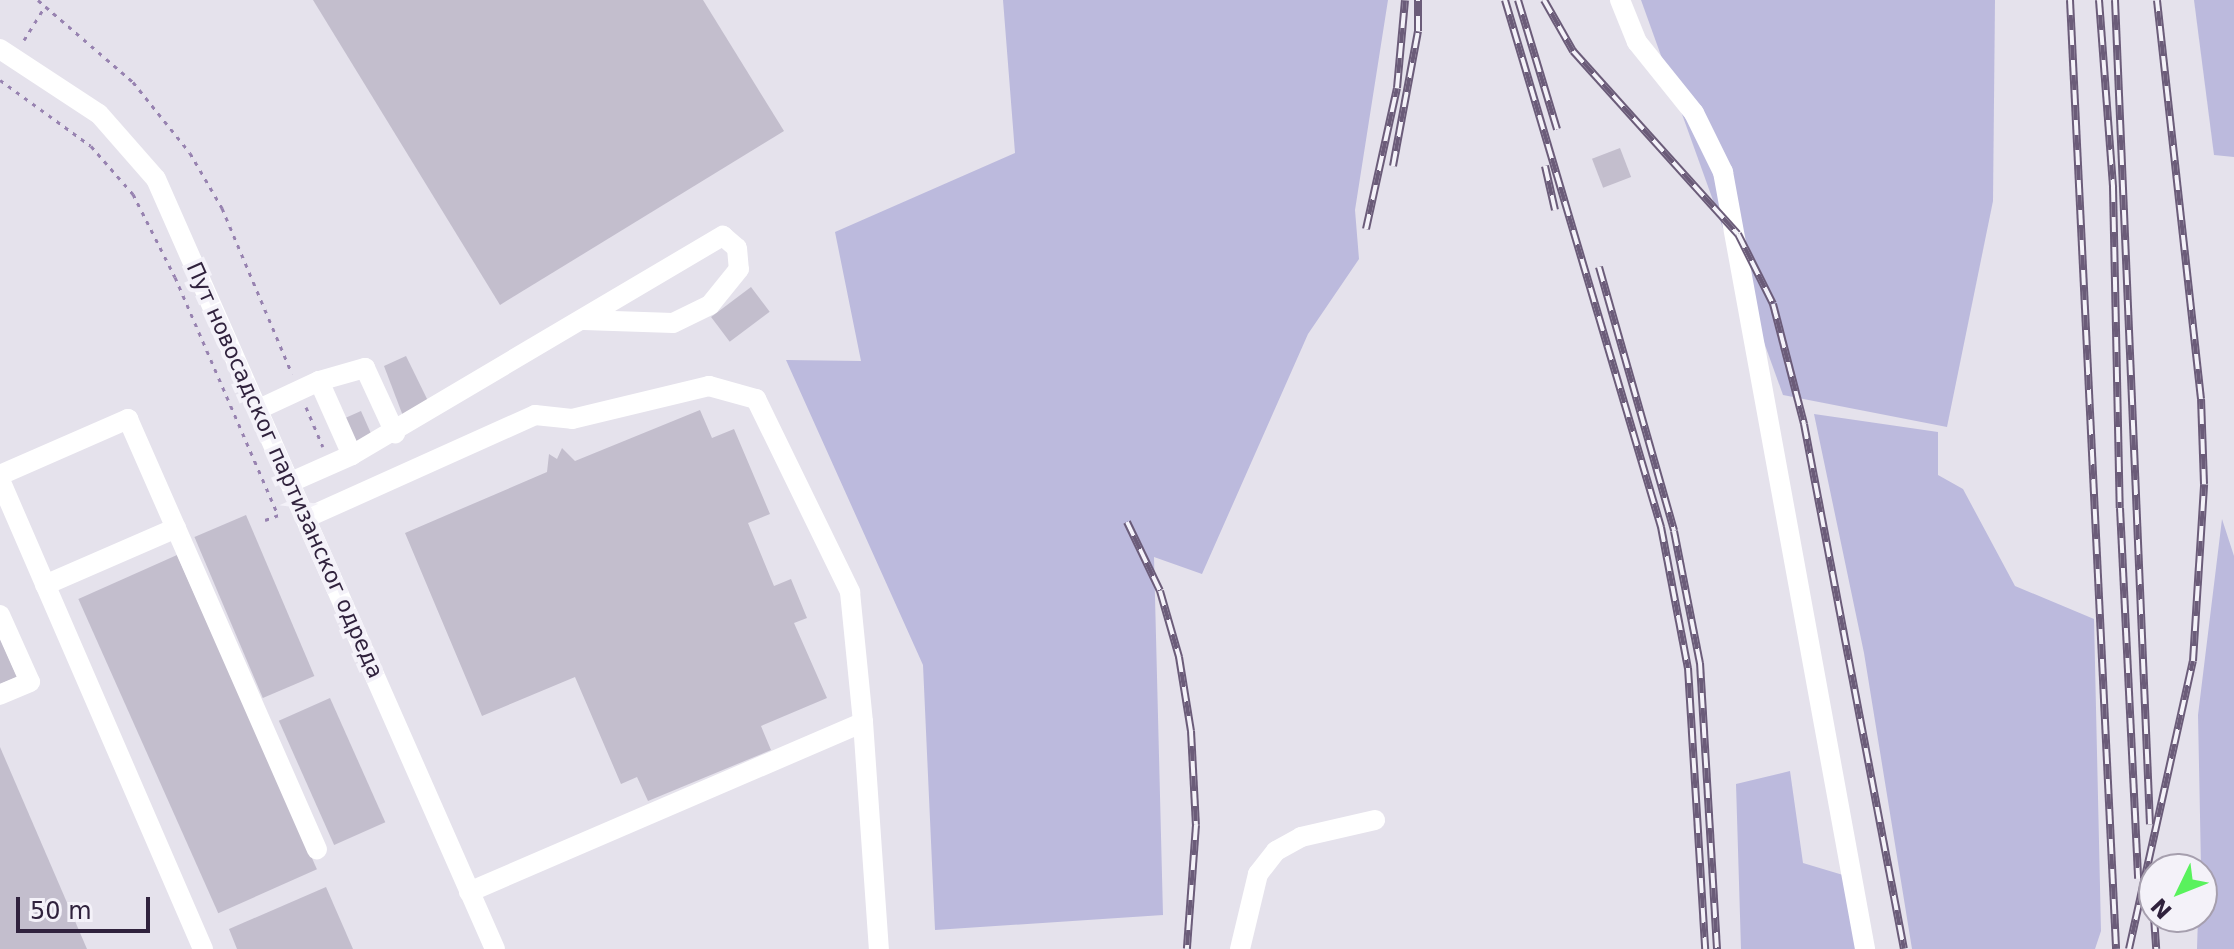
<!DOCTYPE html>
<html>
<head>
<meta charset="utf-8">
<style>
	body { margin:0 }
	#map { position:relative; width:2234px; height:949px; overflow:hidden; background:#e5e2ec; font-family:"DejaVu Sans",sans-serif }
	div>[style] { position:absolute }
	.green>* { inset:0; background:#bcbadd }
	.building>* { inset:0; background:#c3becd; transform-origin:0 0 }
	.path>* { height:3px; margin-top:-1.5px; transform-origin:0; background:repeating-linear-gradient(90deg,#9782b0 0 4px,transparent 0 10px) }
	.minor>* { height:20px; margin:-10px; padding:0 10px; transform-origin:10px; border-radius:10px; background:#fff }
	.rail>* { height:8px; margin-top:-4px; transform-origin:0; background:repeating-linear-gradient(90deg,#f4f2f9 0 15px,#6b5c79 0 30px); box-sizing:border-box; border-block:2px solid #6b5c79 }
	span { translate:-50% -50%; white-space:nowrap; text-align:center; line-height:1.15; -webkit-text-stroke:8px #f4f2f9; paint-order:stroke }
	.street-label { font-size:22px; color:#30223d }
	.north { position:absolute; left:2138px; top:853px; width:80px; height:80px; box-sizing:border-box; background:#f4f2f9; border:2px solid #a69fae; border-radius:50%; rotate:227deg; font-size:22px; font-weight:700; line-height:32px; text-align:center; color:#30223d }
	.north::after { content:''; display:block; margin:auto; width:28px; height:36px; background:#59f25d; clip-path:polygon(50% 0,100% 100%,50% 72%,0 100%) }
	.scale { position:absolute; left:16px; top:897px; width:134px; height:36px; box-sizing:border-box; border:4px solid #30223d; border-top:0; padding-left:10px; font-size:24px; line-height:28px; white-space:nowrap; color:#30223d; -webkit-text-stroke:6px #f4f2f9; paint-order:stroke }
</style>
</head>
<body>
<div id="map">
	<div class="green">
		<i style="clip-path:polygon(1003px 0,1388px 0,1355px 210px,1359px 259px,1308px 334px,1202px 574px,1154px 557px,1163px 915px,935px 930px,923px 665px,786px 360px,861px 361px,835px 232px,1015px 153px)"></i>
		<i style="clip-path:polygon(1641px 0,1995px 0,1993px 201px,1947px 427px,1783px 395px)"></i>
		<i style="clip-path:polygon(2194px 0,2234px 0,2234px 157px,2214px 155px)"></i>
		<i style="clip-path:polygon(1814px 414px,1938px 432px,1938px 475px,1963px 489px,2015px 586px,2094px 619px,2101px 931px,2095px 949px,1912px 949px,1864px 653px)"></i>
		<i style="clip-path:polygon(2222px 519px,2234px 556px,2234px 949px,2197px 949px,2198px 917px,2202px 917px,2198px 715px)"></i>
		<i style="clip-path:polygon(1790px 771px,1803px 863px,1843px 875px,1857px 949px,1741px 949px,1736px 784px)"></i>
	</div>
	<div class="building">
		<i style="clip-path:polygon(313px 0,703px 0,784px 131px,500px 305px)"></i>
		<i style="left:1620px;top:148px;width:31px;height:30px;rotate:69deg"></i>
		<i style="left:751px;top:287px;width:31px;height:50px;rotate:53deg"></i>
		<i style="clip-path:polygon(406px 356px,430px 405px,403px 416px,384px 366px)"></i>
		<i style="clip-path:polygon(700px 410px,712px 438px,734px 429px,770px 514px,748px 523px,774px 586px,791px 579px,807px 618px,794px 623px,827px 698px,761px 726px,771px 750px,648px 801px,637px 777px,621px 784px,575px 677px,482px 716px,405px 533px,547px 472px,549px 454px,557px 459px,562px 448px,575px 461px)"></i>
		<i style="left:361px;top:411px;width:27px;height:24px;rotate:66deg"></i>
		<i style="left:246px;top:515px;width:175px;height:56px;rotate:67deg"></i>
		<i style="left:177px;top:555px;width:344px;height:108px;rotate:66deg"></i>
		<i style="clip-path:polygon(0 638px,17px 677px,0 684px)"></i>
		<i style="left:330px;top:698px;width:136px;height:56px;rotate:66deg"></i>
		<i style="clip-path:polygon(0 747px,87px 949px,0 949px)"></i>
		<i style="clip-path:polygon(326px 887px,353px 949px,237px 949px,229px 929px)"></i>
	</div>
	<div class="path">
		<i style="left:38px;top:0;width:125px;rotate:40.8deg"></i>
		<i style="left:133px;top:82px;width:91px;rotate:51.2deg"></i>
		<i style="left:190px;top:153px;width:64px;rotate:59.8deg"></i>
		<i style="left:222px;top:208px;width:180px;rotate:67.1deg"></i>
		<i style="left:24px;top:40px;width:40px;rotate:-58deg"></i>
		<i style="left:0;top:80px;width:112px;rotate:36deg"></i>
		<i style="left:91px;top:146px;width:64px;rotate:48.8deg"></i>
		<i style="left:133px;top:194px;width:93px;rotate:63.2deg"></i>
		<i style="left:175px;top:277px;width:259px;rotate:66.6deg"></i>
		<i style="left:306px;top:407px;width:43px;rotate:67deg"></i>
		<i style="left:265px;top:520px;width:15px;rotate:-20deg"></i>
	</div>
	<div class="minor">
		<i style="left:1620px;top:0;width:45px;rotate:68deg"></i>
		<i style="left:1637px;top:42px;width:91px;rotate:51.2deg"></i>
		<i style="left:1694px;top:113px;width:66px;rotate:63.8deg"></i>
		<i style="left:1723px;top:172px;width:790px;rotate:79.64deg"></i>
		<i style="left:0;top:49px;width:118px;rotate:33.3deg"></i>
		<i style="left:99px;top:114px;width:86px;rotate:48.8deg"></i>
		<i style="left:156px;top:179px;width:841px;rotate:66.24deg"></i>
		<i style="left:319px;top:381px;width:48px;rotate:-15.8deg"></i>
		<i style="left:365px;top:368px;width:72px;rotate:65.2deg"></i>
		<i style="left:259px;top:409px;width:66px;rotate:-25deg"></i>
		<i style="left:319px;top:381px;width:81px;rotate:66deg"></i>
		<i style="left:352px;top:455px;width:67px;rotate:156.1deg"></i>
		<i style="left:352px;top:455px;width:431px;rotate:-30.6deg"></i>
		<i style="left:723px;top:236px;width:18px;rotate:41deg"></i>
		<i style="left:737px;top:248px;width:21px;rotate:85deg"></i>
		<i style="left:739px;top:269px;width:46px;rotate:128.9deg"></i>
		<i style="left:710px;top:305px;width:41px;rotate:154.1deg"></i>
		<i style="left:673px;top:323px;width:89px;rotate:-178.1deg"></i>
		<i style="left:0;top:475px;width:140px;rotate:-23.6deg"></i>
		<i style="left:128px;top:419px;width:470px;rotate:66.3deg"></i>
		<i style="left:0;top:480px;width:511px;rotate:66.6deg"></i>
		<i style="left:306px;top:518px;width:251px;rotate:-24.2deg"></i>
		<i style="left:535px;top:415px;width:37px;rotate:6deg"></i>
		<i style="left:572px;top:419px;width:141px;rotate:-13.5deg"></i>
		<i style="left:709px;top:386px;width:49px;rotate:15.5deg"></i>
		<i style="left:756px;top:399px;width:215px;rotate:64deg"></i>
		<i style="left:850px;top:592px;width:131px;rotate:84.3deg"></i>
		<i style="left:45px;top:585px;width:143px;rotate:-23.5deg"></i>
		<i style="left:0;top:615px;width:73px;rotate:65.9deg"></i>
		<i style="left:30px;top:682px;width:33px;rotate:157deg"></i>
		<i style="left:469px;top:892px;width:429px;rotate:-23.3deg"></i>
		<i style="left:863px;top:722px;width:228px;rotate:86deg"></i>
		<i style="left:1240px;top:949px;width:77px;rotate:-76.5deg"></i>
		<i style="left:1258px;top:874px;width:29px;rotate:-52deg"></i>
		<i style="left:1276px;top:851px;width:29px;rotate:-29deg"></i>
		<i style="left:1301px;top:837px;width:76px;rotate:-12.9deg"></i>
	</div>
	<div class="rail">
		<i style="left:1505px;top:0;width:550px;rotate:73.51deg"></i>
		<i style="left:1661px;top:527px;width:144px;rotate:79.2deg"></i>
		<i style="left:1688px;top:668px;width:282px;rotate:86.5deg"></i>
		<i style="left:1518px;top:0;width:135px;rotate:73.2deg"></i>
		<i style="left:1544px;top:0;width:59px;rotate:60.4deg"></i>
		<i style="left:1573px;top:51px;width:246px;rotate:48deg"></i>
		<i style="left:1738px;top:234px;width:78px;rotate:63.4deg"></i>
		<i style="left:1773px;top:304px;width:124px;rotate:75.5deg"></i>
		<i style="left:1804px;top:424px;width:534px;rotate:79.22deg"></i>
		<i style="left:2070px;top:0;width:950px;rotate:87.22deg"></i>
		<i style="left:2099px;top:0;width:188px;rotate:85.7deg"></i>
		<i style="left:2113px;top:187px;width:321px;rotate:88.8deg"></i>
		<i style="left:2120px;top:508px;width:371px;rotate:87.2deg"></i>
		<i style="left:2115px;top:0;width:825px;rotate:87.57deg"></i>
		<i style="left:1393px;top:166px;width:137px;rotate:-79.5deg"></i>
		<i style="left:1418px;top:31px;width:31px;rotate:-90deg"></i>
		<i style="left:1545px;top:166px;width:45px;rotate:77.2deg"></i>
		<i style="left:1366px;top:229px;width:144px;rotate:-77.6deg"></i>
		<i style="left:1397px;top:88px;width:88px;rotate:-84.8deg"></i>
		<i style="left:1599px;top:267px;width:274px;rotate:74.1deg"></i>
		<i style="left:1674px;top:531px;width:135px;rotate:78.9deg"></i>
		<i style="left:1700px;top:663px;width:287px;rotate:86.6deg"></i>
		<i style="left:1127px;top:522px;width:76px;rotate:64.4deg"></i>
		<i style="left:1160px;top:591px;width:69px;rotate:73.9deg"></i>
		<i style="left:1179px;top:657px;width:75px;rotate:80.8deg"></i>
		<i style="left:1191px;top:731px;width:94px;rotate:87deg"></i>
		<i style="left:1196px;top:825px;width:124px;rotate:94.2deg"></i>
		<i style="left:2152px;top:872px;width:36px;rotate:87deg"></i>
		<i style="left:2154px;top:917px;width:32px;rotate:86deg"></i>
		<i style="left:2129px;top:949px;width:295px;rotate:-77.5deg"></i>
		<i style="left:2193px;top:661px;width:177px;rotate:-86.4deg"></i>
		<i style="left:2204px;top:484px;width:85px;rotate:-92deg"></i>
		<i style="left:2201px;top:399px;width:401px;rotate:-96.3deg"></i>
	</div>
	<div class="street-label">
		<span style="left:285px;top:470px;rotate:66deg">Пут новосадског партизанског одреда</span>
	</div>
	<div class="north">N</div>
	<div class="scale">50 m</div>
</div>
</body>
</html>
